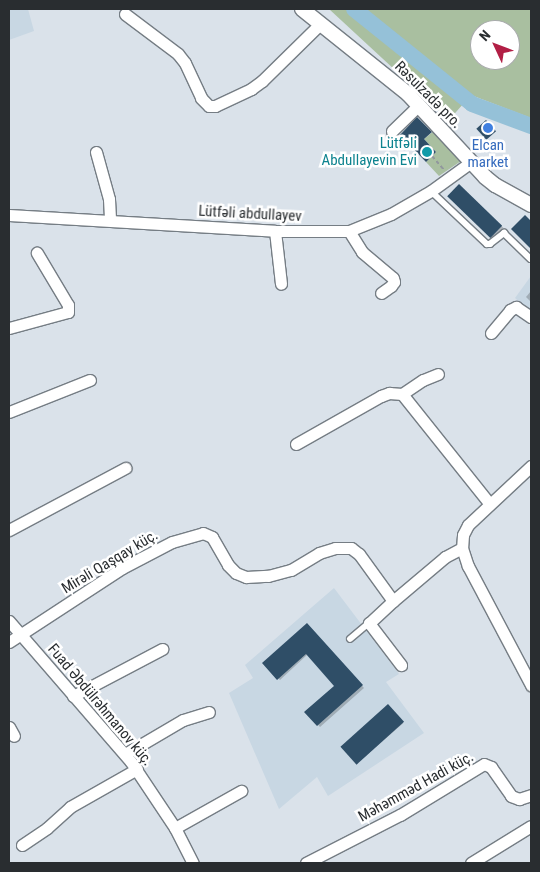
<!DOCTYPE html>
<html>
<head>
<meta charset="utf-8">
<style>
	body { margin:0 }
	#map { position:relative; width:540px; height:872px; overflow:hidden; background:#dae2ea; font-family:"Roboto Condensed",sans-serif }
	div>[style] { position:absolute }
	.built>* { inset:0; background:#c8d7e3 }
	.green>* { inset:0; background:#a9bfa0 }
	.shadow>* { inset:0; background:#0003; transform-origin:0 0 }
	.river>* { height:16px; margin:-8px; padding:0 8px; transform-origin:8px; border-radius:8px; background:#95c1d8 }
	.building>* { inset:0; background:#2f4e67; transform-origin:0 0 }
	.path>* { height:2px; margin-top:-1px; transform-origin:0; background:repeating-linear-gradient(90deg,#91979d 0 4px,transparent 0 6.5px) }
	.roads { filter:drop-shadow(1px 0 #757d84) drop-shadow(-1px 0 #757d84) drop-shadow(0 1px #757d84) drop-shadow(0 -1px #757d84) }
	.service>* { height:5.5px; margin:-2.75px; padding:0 2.75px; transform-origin:2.75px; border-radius:2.75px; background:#fff }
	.minor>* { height:11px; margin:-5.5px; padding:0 5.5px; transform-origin:5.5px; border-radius:5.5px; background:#fff }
	.tertiary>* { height:14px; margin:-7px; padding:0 7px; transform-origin:7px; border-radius:7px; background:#fff }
	.dots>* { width:14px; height:14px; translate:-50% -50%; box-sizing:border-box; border:2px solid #fff; border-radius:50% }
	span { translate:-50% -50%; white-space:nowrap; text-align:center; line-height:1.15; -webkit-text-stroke:5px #fff; paint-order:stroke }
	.street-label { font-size:15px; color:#292d30 }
	.culture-label { font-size:15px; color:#0d838f }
	.right { translate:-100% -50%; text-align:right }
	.shop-label { font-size:15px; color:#366cbe }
	.frame { position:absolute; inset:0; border:10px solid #292d30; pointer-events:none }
	.north { position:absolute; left:470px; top:20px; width:50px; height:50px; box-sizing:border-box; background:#fff; border:1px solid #a9abac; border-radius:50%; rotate:313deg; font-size:14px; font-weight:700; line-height:20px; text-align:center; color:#292d30 }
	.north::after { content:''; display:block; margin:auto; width:18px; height:22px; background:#b21f45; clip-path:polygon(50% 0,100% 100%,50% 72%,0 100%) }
</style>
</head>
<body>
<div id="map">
	<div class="built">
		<i style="clip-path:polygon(9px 9px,28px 9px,34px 31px,9px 40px)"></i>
		<i style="clip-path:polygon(531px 276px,531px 312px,515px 298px)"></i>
		<i style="clip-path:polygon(334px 588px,399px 674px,386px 682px,424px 733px,328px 796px,317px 777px,279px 809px,229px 693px,253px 678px,245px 665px)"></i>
	</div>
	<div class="green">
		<i style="clip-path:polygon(evenodd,329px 9px,531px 9px,531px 118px,471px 95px,449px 120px,329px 9px,480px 30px,510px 30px,510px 60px,480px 60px,480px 30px)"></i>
		<i style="clip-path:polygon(434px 131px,461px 161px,439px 176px,426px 162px,436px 152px,424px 139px)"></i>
	</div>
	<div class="shadow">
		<i style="left:459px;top:185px;width:62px;height:15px;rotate:44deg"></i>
		<i style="clip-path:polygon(531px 291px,531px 302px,526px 297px)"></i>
		<i style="clip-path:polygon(307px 625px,364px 688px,320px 727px,306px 712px,336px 686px,308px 654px,280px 680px,264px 663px)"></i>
		<i style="left:388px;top:706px;width:23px;height:61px;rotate:49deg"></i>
	</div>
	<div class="river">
		<i style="left:354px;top:9px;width:151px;rotate:38.8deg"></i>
		<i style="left:472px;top:104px;width:63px;rotate:20.4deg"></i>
	</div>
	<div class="building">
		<i style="clip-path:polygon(417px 117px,432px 132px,424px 139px,436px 152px,426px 162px,400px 135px)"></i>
		<i style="left:486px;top:120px;width:15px;height:13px;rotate:48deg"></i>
		<i style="left:459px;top:184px;width:60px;height:17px;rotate:44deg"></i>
		<i style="clip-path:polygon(525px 215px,531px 221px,531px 249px,511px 229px)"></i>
		<i style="clip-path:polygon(307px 623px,363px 685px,317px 726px,304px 712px,334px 686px,306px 654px,277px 680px,262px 663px)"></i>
		<i style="left:388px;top:704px;width:24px;height:64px;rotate:48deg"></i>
	</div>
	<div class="path">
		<i style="left:432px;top:156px;width:18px;rotate:49deg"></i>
	</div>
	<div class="roads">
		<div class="service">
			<i style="left:431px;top:191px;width:77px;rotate:43.4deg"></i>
			<i style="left:487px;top:244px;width:3px"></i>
			<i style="left:490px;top:244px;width:18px;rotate:-38deg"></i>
			<i style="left:504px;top:233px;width:37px;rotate:44deg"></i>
			<i style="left:350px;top:639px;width:25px;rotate:-40deg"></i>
		</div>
		<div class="minor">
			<i style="left:125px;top:14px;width:66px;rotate:37deg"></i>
			<i style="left:178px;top:54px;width:11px;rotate:52deg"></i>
			<i style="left:185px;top:63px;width:38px;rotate:65deg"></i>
			<i style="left:201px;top:98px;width:11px;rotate:45deg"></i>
			<i style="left:209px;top:106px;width:6px"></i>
			<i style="left:215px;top:106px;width:40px;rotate:-25deg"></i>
			<i style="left:251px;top:89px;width:14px;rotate:-36deg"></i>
			<i style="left:262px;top:81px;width:81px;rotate:-44.5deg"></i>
			<i style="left:392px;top:131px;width:37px;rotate:-44deg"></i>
			<i style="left:96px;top:152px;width:49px;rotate:74.5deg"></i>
			<i style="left:109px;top:199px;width:21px;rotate:87deg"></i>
			<i style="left:9px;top:215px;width:266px;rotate:3.4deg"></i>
			<i style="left:275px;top:231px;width:74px"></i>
			<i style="left:349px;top:231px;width:45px;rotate:-22deg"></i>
			<i style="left:391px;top:214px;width:46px;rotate:-29.9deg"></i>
			<i style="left:431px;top:191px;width:49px;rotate:-35.9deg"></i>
			<i style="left:275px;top:231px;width:53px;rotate:83.5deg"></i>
			<i style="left:349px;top:231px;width:25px;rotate:58deg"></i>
			<i style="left:362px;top:252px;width:40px;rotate:40deg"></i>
			<i style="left:393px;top:278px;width:4px;rotate:76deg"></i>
			<i style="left:394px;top:282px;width:5px;rotate:127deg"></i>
			<i style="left:391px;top:286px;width:12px;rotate:145deg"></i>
			<i style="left:9px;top:328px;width:61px;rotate:-15.2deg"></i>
			<i style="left:68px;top:312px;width:7px;rotate:-90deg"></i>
			<i style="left:68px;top:305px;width:61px;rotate:-120.8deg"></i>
			<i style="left:491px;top:333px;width:30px;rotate:-50deg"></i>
			<i style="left:510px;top:310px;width:7px;rotate:-27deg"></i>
			<i style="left:516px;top:307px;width:18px;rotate:34deg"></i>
			<i style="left:402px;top:394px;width:139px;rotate:51.4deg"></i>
			<i style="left:9px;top:412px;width:87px;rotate:-21.6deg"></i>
			<i style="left:296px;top:444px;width:98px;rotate:-29.5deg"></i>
			<i style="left:381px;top:396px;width:9px;rotate:-21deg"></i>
			<i style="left:389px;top:393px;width:13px;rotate:4deg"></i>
			<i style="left:402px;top:394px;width:25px;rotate:-34deg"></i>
			<i style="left:423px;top:380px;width:16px;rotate:-22deg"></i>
			<i style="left:531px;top:466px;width:86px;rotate:136.9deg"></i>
			<i style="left:468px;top:525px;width:11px;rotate:117deg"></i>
			<i style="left:463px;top:535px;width:13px;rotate:94deg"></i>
			<i style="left:462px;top:548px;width:19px;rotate:72deg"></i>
			<i style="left:468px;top:566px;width:135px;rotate:62.1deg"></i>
			<i style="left:9px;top:530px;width:132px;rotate:-28.1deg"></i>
			<i style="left:393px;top:601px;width:33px;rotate:137deg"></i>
			<i style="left:369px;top:623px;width:53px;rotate:52.7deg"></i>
			<i style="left:9px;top:621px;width:186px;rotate:49.1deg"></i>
			<i style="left:131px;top:762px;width:79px;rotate:56.3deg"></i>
			<i style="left:175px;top:828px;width:39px;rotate:63deg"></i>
			<i style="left:9px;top:642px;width:135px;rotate:-33.2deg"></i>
			<i style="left:122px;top:568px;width:56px;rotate:-27.5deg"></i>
			<i style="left:172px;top:542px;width:32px;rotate:-16deg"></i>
			<i style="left:203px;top:533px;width:10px;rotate:24deg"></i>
			<i style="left:212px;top:537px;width:32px;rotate:60deg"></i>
			<i style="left:228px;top:565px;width:11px;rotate:45deg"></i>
			<i style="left:236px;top:573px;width:11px;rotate:22deg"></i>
			<i style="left:246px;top:577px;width:22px;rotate:-3deg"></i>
			<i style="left:268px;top:576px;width:24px;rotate:-15deg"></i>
			<i style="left:291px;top:570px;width:33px;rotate:-31deg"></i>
			<i style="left:319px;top:553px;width:17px;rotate:-17deg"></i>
			<i style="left:335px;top:548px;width:16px"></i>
			<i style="left:351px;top:548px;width:10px;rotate:37deg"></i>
			<i style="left:359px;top:554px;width:58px;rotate:54.1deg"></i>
			<i style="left:393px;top:601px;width:68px;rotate:-40.2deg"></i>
			<i style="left:445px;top:557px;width:19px;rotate:-28deg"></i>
			<i style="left:73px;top:696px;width:101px;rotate:-27.8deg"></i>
			<i style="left:9px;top:727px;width:10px;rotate:61deg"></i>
			<i style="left:125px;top:754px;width:67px;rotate:-30.4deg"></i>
			<i style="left:183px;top:720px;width:27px;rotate:-17deg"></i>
			<i style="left:175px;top:828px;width:76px;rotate:-29.3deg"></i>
			<i style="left:22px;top:845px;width:30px;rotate:-34deg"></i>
			<i style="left:47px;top:828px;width:31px;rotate:-42deg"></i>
			<i style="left:70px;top:807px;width:77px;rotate:-29.6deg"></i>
			<i style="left:306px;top:863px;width:106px;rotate:-27.1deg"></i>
			<i style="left:400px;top:815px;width:98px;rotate:-31.3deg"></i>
			<i style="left:484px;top:764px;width:8px;rotate:23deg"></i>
			<i style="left:491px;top:767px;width:35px;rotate:55deg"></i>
			<i style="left:511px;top:796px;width:9px;rotate:21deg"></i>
			<i style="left:519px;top:799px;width:13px;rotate:-18deg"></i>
			<i style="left:471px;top:863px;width:70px;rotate:-31.7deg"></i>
		</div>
		<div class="tertiary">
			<i style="left:302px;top:9px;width:136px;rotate:38.7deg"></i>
			<i style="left:408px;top:94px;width:113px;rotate:47.1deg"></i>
			<i style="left:485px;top:177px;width:13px;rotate:39deg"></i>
			<i style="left:495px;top:185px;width:41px;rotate:29.1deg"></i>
		</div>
	</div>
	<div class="dots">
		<i style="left:488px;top:128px;background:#3f7fe0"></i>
		<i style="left:427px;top:152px;background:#0f9aa8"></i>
	</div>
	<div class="street-label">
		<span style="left:428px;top:95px;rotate:45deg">Rəsulzadə pro.</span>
		<span style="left:250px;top:214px;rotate:3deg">Lütfəli abdullayev</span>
		<span style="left:110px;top:562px;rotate:-31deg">Mirəli Qaşqay küç.</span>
		<span style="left:100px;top:705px;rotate:50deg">Fuad Əbdülrəhmanov küç.</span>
		<span style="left:416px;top:787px;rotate:-29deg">Məhəmməd Hadi küç.</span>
	</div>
	<div class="culture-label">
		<span class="right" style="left:417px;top:152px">Lütfəli<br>Abdullayevin Evi</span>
	</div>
	<div class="shop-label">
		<span style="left:488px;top:154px">Elcan<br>market</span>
	</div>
	<div class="frame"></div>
	<div class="north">N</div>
</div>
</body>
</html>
